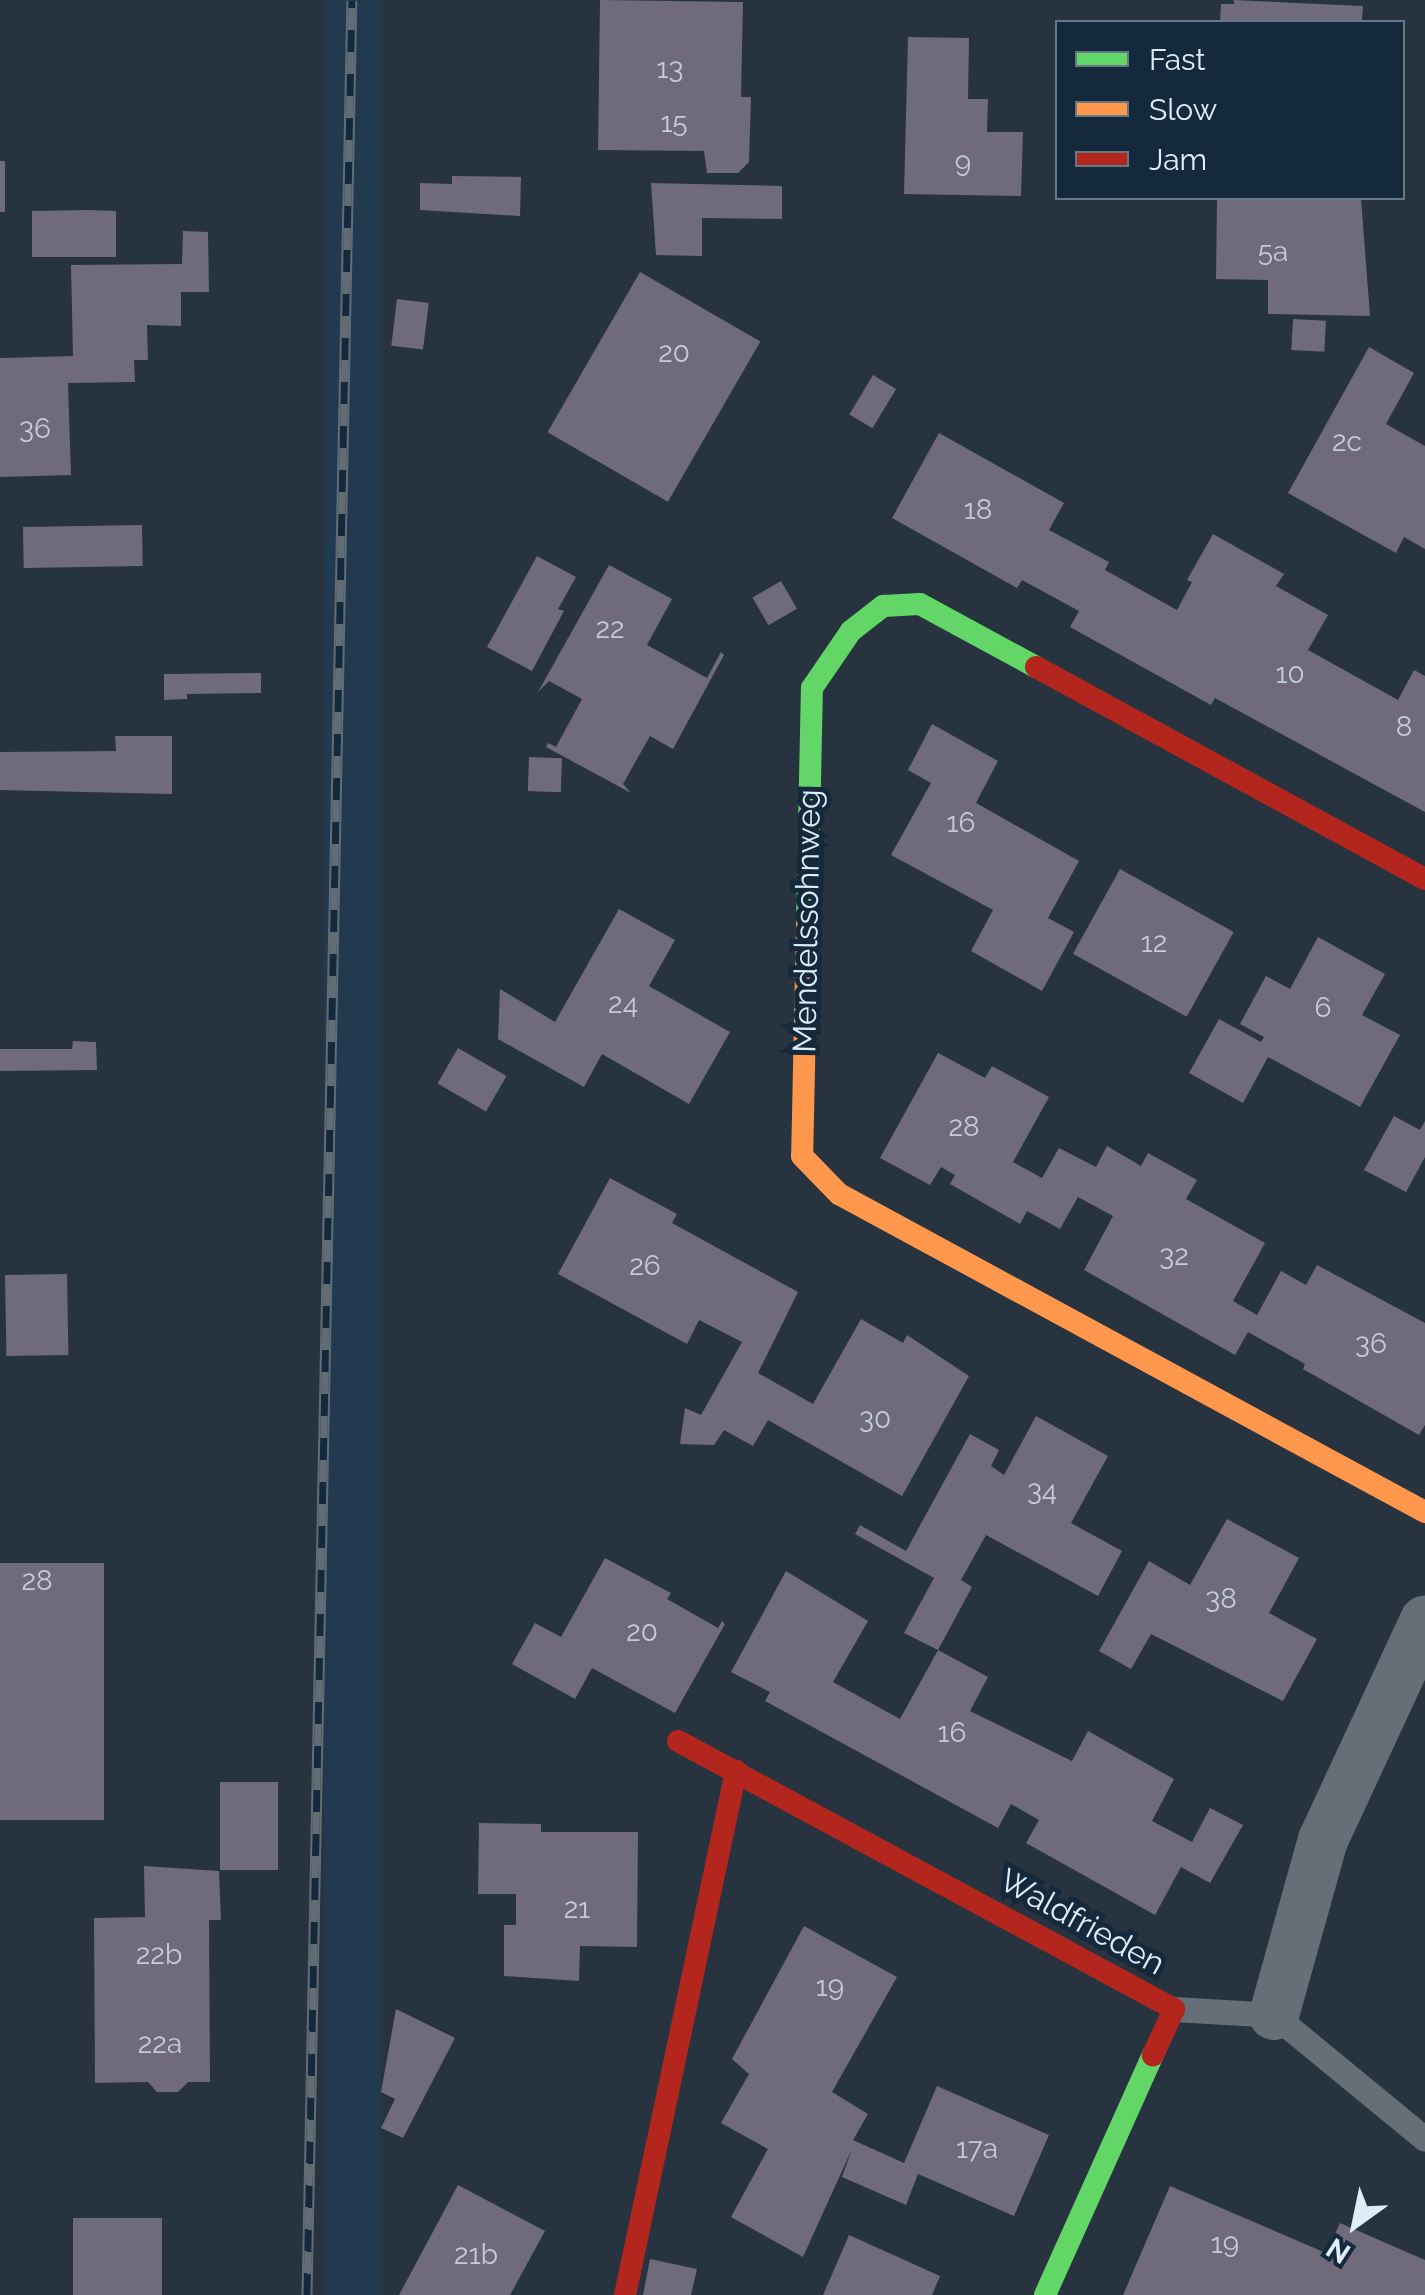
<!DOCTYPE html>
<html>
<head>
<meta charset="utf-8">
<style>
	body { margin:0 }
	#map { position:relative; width:1425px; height:2295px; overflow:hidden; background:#27333e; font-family:Raleway,sans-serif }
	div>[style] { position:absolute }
	.built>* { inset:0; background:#213a50; transform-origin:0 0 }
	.building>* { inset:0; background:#706b7a; transform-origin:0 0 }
	.lane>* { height:25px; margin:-12.5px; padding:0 12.5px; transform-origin:12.5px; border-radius:12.5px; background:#666e77 }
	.street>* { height:50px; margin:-25px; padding:0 25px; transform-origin:25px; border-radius:25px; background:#666e77 }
	.fast>* { height:22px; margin:-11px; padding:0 11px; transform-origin:11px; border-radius:11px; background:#63d668 }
	.slow>* { height:22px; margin:-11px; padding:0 11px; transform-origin:11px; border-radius:11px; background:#ff974d }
	.jam>* { height:22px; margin:-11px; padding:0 11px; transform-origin:11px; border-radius:11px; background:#b3261e }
	.rail>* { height:11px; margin-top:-5.5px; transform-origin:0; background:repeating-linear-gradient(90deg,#142a3c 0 22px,#626c75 0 44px); box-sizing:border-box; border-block:2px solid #626c75 }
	span { translate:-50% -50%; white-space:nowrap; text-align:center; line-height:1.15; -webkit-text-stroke:10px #142a3c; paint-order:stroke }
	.number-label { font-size:28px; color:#c4ccd9 }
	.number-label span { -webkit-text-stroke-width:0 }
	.street-label { font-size:32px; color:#e0edf9 }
	.legend { position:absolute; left:1055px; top:20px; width:350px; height:180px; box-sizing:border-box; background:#142a3c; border:2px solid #667888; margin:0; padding:12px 18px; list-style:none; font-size:30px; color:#e0edf9 }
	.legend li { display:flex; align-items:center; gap:20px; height:50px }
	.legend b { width:50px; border:2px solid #667888 }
	.north { position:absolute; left:1305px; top:2175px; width:100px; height:100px; -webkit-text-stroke:8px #142a3c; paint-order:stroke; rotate:213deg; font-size:28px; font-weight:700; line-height:40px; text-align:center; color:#e0edf9 }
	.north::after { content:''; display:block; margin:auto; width:35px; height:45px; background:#e0edf9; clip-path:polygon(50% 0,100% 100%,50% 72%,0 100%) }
</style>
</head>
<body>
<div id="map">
	<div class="built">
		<i style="left:324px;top:0;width:57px;height:2296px"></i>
	</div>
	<div class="building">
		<i style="clip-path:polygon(600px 0,743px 2px,741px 97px,751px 97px,749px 162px,738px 173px,707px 173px,704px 151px,598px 150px)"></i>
		<i style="clip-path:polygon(1234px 0,1363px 6px,1362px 22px,1220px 22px,1221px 4px,1234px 4px)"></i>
		<i style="clip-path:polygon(908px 37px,969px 38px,968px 99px,988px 99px,987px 132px,1023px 132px,1021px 196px,904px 194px)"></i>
		<i style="left:0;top:161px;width:5px;height:51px"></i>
		<i style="clip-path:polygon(452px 176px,521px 177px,520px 216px,420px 210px,420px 183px,452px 184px)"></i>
		<i style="clip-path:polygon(651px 183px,782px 186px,782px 219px,702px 218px,702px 256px,656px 255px)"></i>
		<i style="clip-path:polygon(1217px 198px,1361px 198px,1370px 316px,1268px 314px,1268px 280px,1216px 279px)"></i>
		<i style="clip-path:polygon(89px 210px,116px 211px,116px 257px,32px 257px,32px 211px)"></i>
		<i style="clip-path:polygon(183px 231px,208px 232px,209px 292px,181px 292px,181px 326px,147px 325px,148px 360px,134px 360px,135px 382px,68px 383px,71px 475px,0 477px,0 358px,73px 356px,71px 265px,182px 264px)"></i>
		<i style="left:640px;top:272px;width:139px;height:185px;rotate:30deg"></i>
		<i style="left:397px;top:299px;width:32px;height:47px;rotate:7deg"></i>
		<i style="left:1293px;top:319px;width:33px;height:31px;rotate:3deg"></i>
		<i style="clip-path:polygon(1369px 347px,1414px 373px,1386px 424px,1425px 446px,1425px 549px,1404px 537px,1396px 553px,1288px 493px)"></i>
		<i style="left:873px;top:375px;width:27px;height:46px;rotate:31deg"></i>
		<i style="clip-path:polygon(939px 433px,1064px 503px,1049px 530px,1109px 562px,1105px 570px,1177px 610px,1192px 582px,1187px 580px,1213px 534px,1284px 574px,1276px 586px,1328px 615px,1308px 650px,1398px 700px,1414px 670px,1425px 676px,1425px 812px,1215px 698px,1211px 705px,1070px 627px,1079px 611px,1022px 580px,1017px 588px,892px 518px)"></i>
		<i style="left:142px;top:525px;width:41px;height:119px;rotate:89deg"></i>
		<i style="clip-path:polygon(537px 556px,576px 577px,558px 609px,564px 611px,532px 671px,487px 647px)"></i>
		<i style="clip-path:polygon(609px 565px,672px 599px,647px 645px,707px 678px,721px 652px,724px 655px,673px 749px,650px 736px,623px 784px,631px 793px,546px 747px,548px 743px,556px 747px,582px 699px,549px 681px,538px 692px)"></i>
		<i style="left:781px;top:581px;width:32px;height:33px;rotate:60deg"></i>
		<i style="clip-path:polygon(261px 673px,261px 693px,187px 694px,187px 699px,164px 700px,164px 674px)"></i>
		<i style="clip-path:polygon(932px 724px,998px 761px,976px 803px,1079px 861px,1048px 918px,1074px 932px,1042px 991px,971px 951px,993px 910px,891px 855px,931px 783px,908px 770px)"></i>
		<i style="clip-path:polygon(115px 736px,172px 736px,172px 794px,0 790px,0 752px,116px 751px)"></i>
		<i style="left:529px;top:757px;width:33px;height:34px;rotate:2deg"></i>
		<i style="left:1120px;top:869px;width:130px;height:97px;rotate:29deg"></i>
		<i style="clip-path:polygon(619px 909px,675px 940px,649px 986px,730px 1032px,689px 1104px,602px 1054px,584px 1087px,498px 1039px,500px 989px,555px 1022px)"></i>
		<i style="clip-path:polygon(1318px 937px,1385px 974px,1362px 1015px,1400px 1035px,1360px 1107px,1268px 1057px,1243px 1103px,1189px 1073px,1219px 1019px,1261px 1042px,1264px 1037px,1240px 1024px,1266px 976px,1290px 989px)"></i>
		<i style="clip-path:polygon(73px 1041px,96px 1042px,97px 1070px,0 1071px,0 1049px,72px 1049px)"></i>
		<i style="left:458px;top:1048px;width:56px;height:41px;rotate:30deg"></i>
		<i style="clip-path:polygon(938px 1053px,985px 1078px,992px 1066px,1049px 1097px,1013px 1162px,1042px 1178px,1059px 1148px,1096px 1167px,1107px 1146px,1141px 1166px,1148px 1153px,1197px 1180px,1186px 1199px,1265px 1243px,1233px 1301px,1257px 1315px,1281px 1271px,1306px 1285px,1317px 1265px,1425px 1323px,1425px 1425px,1419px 1435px,1303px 1369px,1305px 1364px,1248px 1332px,1235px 1355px,1084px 1270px,1113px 1216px,1078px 1197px,1060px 1229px,1027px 1211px,1020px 1224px,950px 1184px,955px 1175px,941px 1167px,930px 1185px,880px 1158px)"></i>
		<i style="clip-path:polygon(1394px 1116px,1420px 1130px,1425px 1121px,1425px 1157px,1406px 1192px,1364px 1170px)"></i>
		<i style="clip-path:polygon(610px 1178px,677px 1214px,672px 1223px,798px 1292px,758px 1373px,813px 1404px,861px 1319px,903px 1343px,907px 1335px,969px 1376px,902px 1496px,768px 1420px,753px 1446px,724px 1430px,714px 1445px,680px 1444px,685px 1408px,701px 1415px,742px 1342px,699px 1320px,687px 1344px,558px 1274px)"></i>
		<i style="left:67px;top:1274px;width:81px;height:62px;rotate:89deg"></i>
		<i style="clip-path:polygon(1036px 1416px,1108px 1456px,1071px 1523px,1122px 1551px,1098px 1596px,986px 1535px,961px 1580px,972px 1587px,938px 1650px,988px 1677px,970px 1711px,1072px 1761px,1088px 1731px,1174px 1779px,1152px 1821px,1192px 1842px,1210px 1808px,1243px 1825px,1210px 1883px,1181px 1867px,1155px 1915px,1026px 1843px,1039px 1820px,1011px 1804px,998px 1828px,765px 1701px,770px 1692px,731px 1672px,786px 1571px,868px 1621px,833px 1682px,900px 1719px,938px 1650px,904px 1633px,934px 1578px,855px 1534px,860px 1525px,906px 1551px,970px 1434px,999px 1450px,991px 1466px,1004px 1475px)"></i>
		<i style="clip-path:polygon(1227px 1519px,1299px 1558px,1269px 1613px,1317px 1639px,1283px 1701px,1151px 1634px,1131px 1669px,1099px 1651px,1149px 1561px,1190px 1585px)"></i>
		<i style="clip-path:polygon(605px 1558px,671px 1593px,667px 1599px,718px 1628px,722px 1621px,725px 1624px,675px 1713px,592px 1668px,575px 1699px,512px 1664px,535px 1623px,561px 1637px)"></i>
		<i style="left:0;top:1563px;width:104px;height:257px"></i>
		<i style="left:220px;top:1782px;width:58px;height:88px"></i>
		<i style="clip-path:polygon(479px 1823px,541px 1824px,541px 1832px,638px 1832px,637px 1947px,580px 1946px,579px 1981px,504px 1976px,504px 1925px,516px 1925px,516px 1894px,478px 1894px)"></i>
		<i style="clip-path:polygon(144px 1866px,219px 1871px,221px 1920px,209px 1920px,210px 2082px,188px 2082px,178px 2092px,157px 2092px,148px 2082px,95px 2083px,94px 1918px,145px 1917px)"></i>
		<i style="clip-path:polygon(804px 1926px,897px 1977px,832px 2092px,868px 2114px,853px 2140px,904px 2163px,937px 2086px,1049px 2135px,1014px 2216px,918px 2174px,906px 2205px,842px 2177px,852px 2149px,803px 2257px,731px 2217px,768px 2149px,721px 2123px,749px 2074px,732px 2059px)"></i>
		<i style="clip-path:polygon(396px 2009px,455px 2038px,403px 2138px,381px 2128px,395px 2099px,381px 2092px)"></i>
		<i style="clip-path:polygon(458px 2185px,545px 2231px,510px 2295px,399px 2295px)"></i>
		<i style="clip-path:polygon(1170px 2186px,1326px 2253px,1340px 2223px,1425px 2260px,1425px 2295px,1123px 2295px)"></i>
		<i style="left:162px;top:2218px;width:77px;height:89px;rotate:90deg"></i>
		<i style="clip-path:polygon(849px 2235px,940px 2276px,932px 2295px,823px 2295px)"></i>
		<i style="clip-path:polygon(650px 2259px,697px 2269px,691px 2295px,643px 2295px)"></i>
	</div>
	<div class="lane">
		<i style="left:1174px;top:2009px;width:100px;rotate:3.4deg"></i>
		<i style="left:1274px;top:2015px;width:195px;rotate:39.4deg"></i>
	</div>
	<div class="street">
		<i style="left:1274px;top:2015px;width:182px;rotate:-74.4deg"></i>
		<i style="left:1323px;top:1840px;width:242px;rotate:-65.1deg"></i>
	</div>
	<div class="fast">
		<i style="left:807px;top:924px;width:236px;rotate:-88.8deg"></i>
		<i style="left:812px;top:688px;width:69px;rotate:-55.6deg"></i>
		<i style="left:851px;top:631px;width:41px;rotate:-38deg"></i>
		<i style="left:883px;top:606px;width:37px;rotate:-3deg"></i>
		<i style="left:920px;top:604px;width:132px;rotate:28.5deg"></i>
		<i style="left:1045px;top:2295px;width:263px;rotate:-65.8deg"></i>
	</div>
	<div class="slow">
		<i style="left:807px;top:924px;width:232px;rotate:91.2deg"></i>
		<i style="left:802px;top:1156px;width:53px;rotate:45.8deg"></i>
		<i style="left:839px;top:1194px;width:667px;rotate:28.49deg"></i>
	</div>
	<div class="jam">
		<i style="left:1036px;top:667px;width:443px;rotate:28.6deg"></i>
		<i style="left:678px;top:1741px;width:564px;rotate:28.38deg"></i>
		<i style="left:1174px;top:2009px;width:51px;rotate:114.5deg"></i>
		<i style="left:625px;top:2295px;width:536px;rotate:-78.04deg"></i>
	</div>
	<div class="rail">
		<i style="left:307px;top:2295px;width:2295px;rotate:-88.88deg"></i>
	</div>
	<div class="number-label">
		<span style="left:670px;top:69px">13</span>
		<span style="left:674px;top:123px">15</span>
		<span style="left:963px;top:163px">9</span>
		<span style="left:1273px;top:252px">5a</span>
		<span style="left:674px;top:353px">20</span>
		<span style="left:35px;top:429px">36</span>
		<span style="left:1347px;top:442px">2c</span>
		<span style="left:978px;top:510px">18</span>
		<span style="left:610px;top:629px">22</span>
		<span style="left:1290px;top:674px">10</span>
		<span style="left:1404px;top:727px">8</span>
		<span style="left:961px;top:823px">16</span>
		<span style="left:1154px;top:943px">12</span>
		<span style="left:623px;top:1004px">24</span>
		<span style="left:1323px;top:1008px">6</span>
		<span style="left:964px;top:1127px">28</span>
		<span style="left:1174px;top:1256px">32</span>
		<span style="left:645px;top:1266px">26</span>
		<span style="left:1371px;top:1344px">36</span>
		<span style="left:875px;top:1419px">30</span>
		<span style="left:1042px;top:1491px">34</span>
		<span style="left:37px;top:1581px">28</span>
		<span style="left:1221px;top:1599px">38</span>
		<span style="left:642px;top:1632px">20</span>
		<span style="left:952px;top:1733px">16</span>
		<span style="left:577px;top:1909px">21</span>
		<span style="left:159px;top:1955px">22b</span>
		<span style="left:830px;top:1987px">19</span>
		<span style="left:160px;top:2044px">22a</span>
		<span style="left:977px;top:2149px">17a</span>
		<span style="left:1225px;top:2244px">19</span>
		<span style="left:476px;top:2255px">21b</span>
	</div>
	<div class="street-label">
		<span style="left:807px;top:921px;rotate:-89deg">Mendelssohnweg</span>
		<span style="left:1082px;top:1922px;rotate:29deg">Waldfrieden</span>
	</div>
	<ul class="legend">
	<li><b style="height:12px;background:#63d668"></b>Fast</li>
	<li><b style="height:12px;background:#ff974d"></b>Slow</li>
	<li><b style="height:12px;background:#b3261e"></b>Jam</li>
	</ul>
	<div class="north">N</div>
</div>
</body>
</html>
